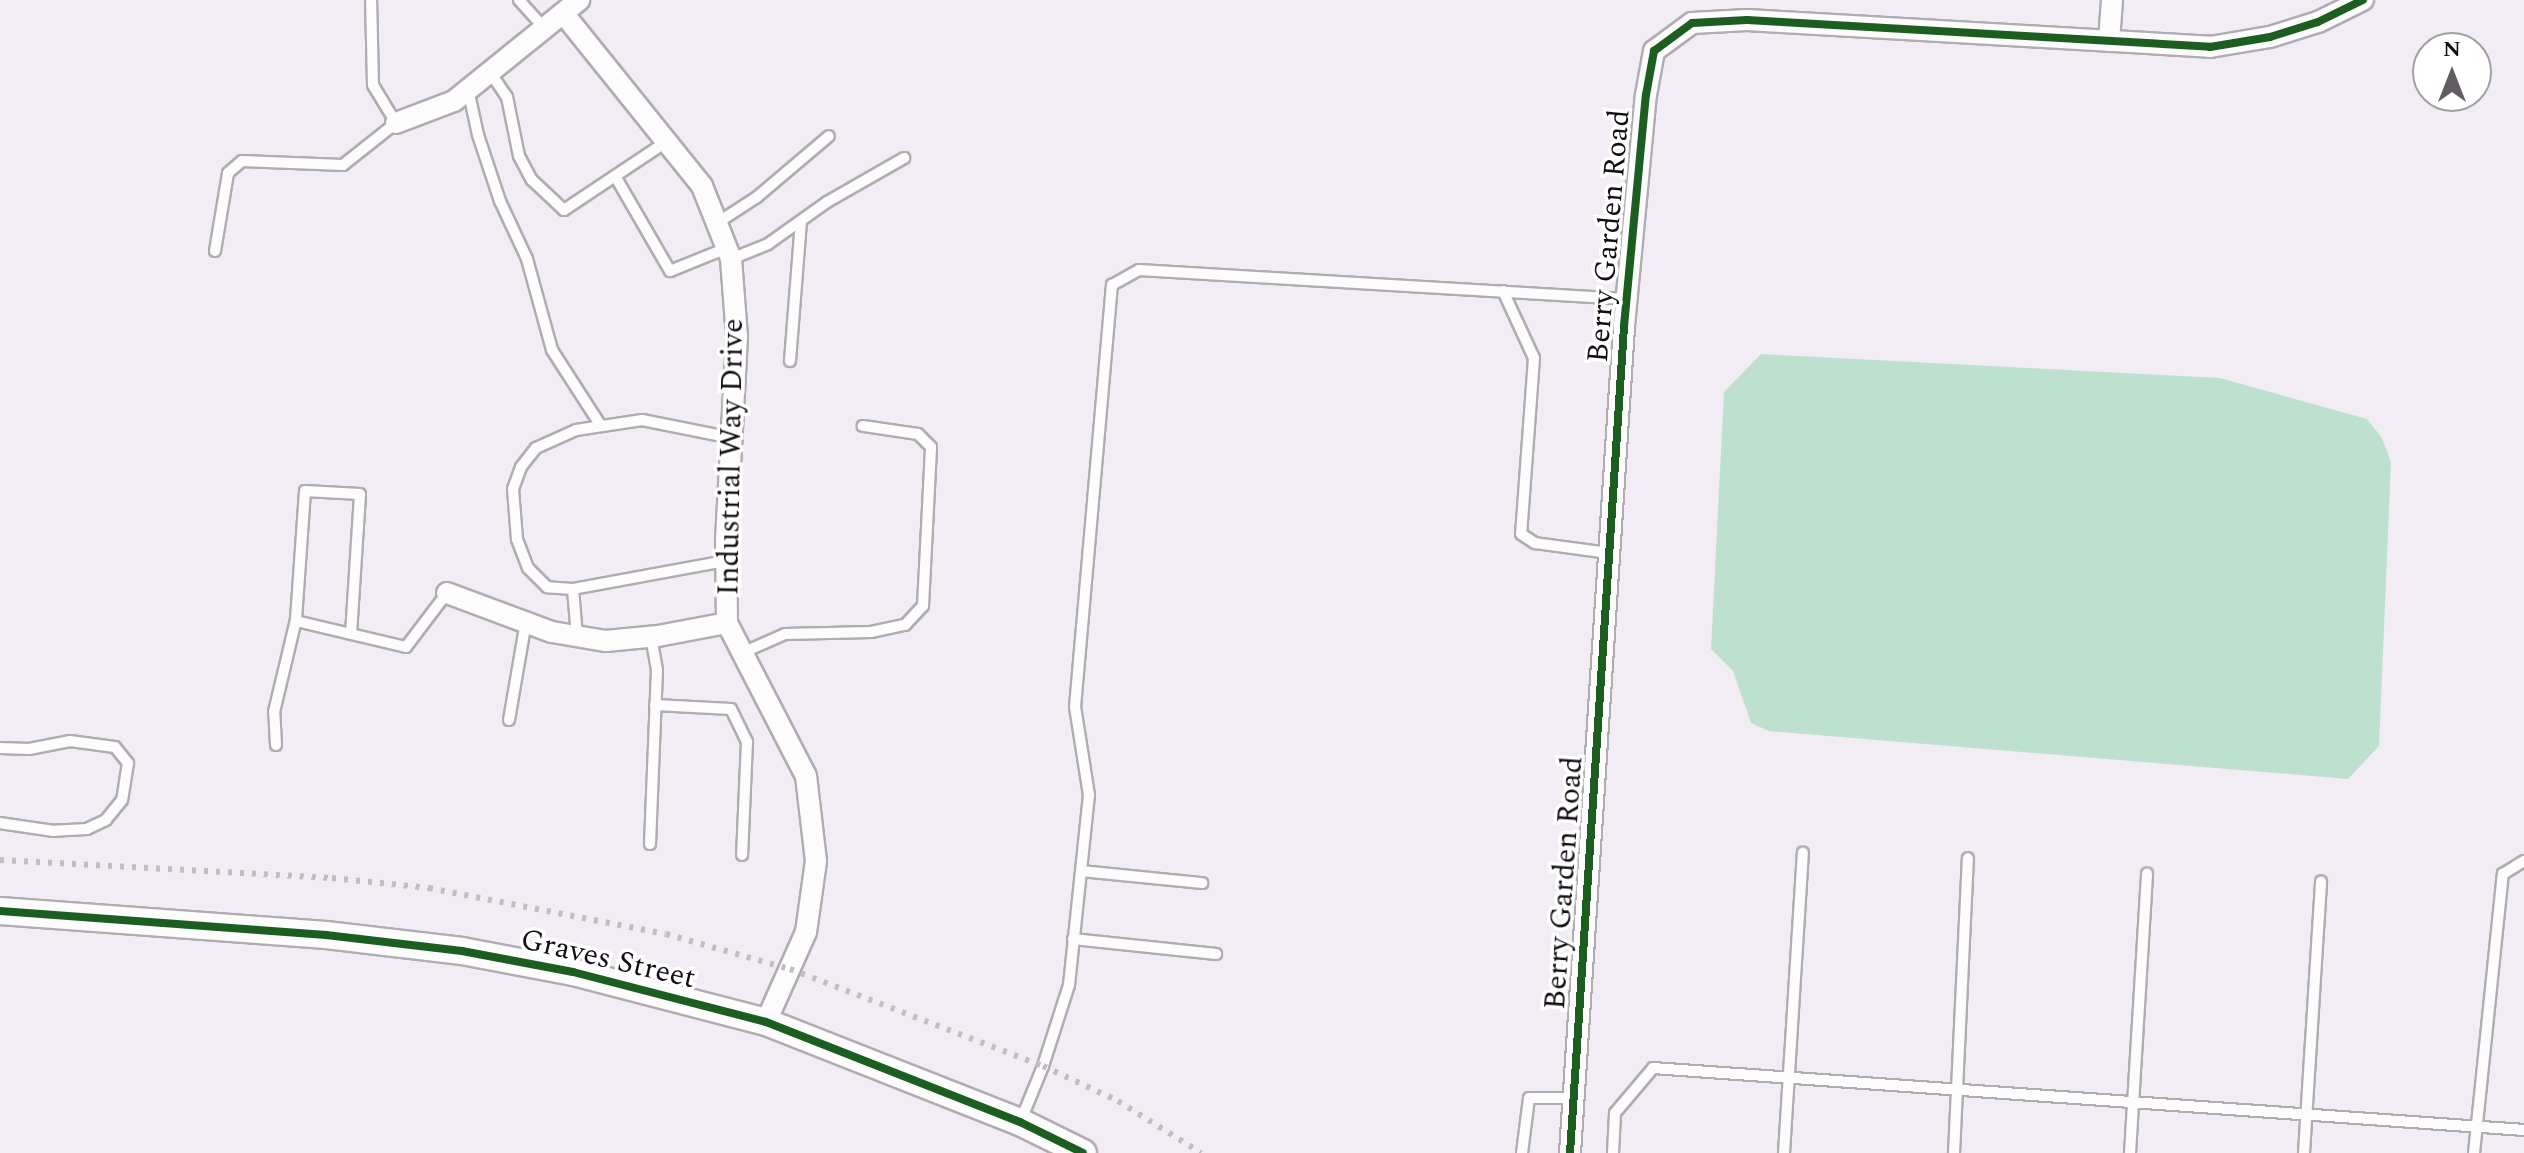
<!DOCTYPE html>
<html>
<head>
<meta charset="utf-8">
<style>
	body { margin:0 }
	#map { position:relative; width:2524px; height:1153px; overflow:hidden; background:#f2ecf4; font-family:Spectral,serif }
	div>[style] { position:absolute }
	.green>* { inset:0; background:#bee0ce }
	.roads { filter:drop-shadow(2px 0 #b1acb2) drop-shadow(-2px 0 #b1acb2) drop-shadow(0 2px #b1acb2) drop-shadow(0 -2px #b1acb2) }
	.service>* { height:10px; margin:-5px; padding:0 5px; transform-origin:5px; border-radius:5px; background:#fdfcfd }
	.minor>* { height:20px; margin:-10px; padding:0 10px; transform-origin:10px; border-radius:10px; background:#fdfcfd }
	.tertiary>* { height:26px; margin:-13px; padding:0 13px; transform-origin:13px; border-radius:13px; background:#fdfcfd }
	.rail>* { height:6px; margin-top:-3px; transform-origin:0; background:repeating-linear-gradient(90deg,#c0bec0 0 4px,transparent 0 12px) }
	.cycleway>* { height:8px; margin:-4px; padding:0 4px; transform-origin:4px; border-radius:4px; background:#1b5e20 }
	span { translate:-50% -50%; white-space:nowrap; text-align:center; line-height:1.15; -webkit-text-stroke:7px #fff; paint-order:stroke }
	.street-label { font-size:30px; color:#120e13 }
	.north { position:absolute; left:2412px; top:32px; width:80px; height:80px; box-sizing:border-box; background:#fff; border:2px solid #a09fa1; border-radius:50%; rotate:0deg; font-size:22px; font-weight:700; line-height:32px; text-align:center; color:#120e13 }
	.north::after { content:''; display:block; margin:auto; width:28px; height:36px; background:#605c62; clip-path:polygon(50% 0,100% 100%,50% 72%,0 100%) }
</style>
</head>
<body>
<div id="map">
	<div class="green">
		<i style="clip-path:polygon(1761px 354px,2220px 378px,2367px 419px,2382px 438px,2391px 462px,2379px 746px,2348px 779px,1769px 731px,1751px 723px,1733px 671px,1711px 649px,1724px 392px)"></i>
	</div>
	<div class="roads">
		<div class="service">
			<i style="left:519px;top:0;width:38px;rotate:48deg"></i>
			<i style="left:490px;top:72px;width:30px;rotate:56deg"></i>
			<i style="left:507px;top:97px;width:60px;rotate:78.5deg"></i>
			<i style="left:519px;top:156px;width:27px;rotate:62deg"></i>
			<i style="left:532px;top:180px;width:44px;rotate:43.2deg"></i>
			<i style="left:564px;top:210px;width:123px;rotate:-33.7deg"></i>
			<i style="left:468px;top:89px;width:47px;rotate:77.7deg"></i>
			<i style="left:478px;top:135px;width:70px;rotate:71.6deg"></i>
			<i style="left:500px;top:201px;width:64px;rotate:65deg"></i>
			<i style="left:527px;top:259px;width:94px;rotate:74.6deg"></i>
			<i style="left:552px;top:350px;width:90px;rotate:57.2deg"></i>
			<i style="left:615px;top:176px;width:110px;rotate:59.9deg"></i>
			<i style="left:670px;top:271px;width:61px;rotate:-22deg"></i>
			<i style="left:717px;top:223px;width:48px;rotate:-33deg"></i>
			<i style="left:757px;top:197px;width:94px;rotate:-40.3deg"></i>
			<i style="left:215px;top:251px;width:79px;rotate:-80.5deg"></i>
			<i style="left:228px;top:173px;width:18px;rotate:-41deg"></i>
			<i style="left:242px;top:161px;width:101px;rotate:2.3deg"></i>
			<i style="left:343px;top:165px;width:68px;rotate:-38.4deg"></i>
			<i style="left:396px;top:123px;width:44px;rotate:-121.2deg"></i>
			<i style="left:373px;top:85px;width:85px;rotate:-91.3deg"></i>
			<i style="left:731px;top:259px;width:40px;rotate:-22deg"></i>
			<i style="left:768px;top:244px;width:72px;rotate:-35.4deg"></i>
			<i style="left:827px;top:202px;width:89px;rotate:-29.7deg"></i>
			<i style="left:1503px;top:291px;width:74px;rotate:65.2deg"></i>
			<i style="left:1534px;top:358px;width:176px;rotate:94.2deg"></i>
			<i style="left:1521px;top:534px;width:17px;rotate:33deg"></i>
			<i style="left:1535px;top:543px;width:75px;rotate:7.7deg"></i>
			<i style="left:790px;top:361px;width:140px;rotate:-85.5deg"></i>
			<i style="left:573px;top:589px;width:26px;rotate:-176deg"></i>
			<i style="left:547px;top:587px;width:27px;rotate:-135deg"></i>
			<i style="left:528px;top:568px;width:31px;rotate:-111deg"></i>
			<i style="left:517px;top:539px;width:50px;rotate:-94.6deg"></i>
			<i style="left:513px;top:489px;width:23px;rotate:-70deg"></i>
			<i style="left:521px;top:467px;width:24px;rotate:-52deg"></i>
			<i style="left:536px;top:448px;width:44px;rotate:-24.2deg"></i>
			<i style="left:576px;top:430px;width:67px;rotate:-8.6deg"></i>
			<i style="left:642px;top:420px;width:92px;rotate:11.3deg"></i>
			<i style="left:351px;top:634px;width:140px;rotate:-86.3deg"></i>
			<i style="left:360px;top:494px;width:55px;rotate:-176.9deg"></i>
			<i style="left:305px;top:491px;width:130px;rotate:94deg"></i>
			<i style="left:296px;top:621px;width:113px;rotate:13.3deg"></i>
			<i style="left:406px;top:647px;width:68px;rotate:-52.8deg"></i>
			<i style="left:577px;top:636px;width:47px;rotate:-94.9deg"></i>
			<i style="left:573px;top:589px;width:156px;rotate:-10.4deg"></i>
			<i style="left:742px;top:653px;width:47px;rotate:-23.8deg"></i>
			<i style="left:785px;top:634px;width:86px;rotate:-1.3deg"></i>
			<i style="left:871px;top:632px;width:35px;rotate:-12deg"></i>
			<i style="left:905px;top:625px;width:26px;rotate:-47deg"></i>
			<i style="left:923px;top:606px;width:159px;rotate:-87.1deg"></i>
			<i style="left:931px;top:447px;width:18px;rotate:-135deg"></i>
			<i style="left:918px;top:434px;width:56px;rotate:-171.7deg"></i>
			<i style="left:655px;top:705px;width:76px;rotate:3deg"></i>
			<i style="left:731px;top:709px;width:37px;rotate:64deg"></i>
			<i style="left:747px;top:742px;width:113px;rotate:92.5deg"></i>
			<i style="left:509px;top:720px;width:99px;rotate:-80.2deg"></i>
			<i style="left:276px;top:745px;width:33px;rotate:-93deg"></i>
			<i style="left:274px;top:712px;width:95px;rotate:-76.6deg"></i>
			<i style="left:0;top:748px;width:29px;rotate:2deg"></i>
			<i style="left:29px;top:749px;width:42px;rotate:-11deg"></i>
			<i style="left:70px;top:741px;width:45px;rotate:7.6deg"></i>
			<i style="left:115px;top:747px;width:21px;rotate:51deg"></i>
			<i style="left:128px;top:763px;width:37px;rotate:99deg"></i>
			<i style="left:122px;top:800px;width:26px;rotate:129deg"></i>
			<i style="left:106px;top:820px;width:21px;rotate:155deg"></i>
			<i style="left:87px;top:829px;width:33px;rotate:177deg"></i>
			<i style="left:54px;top:831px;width:55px;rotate:-171.6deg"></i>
			<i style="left:650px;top:844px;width:174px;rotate:-87.7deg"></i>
			<i style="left:657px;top:670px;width:34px;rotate:-100deg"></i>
			<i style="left:1081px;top:871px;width:122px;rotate:5.7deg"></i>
			<i style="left:1073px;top:939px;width:144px;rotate:6deg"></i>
			<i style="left:1021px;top:1120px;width:58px;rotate:-67.8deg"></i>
			<i style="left:1043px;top:1066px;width:85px;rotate:-72.2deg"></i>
			<i style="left:1069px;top:985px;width:191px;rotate:-84deg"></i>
			<i style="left:1089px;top:795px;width:89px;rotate:-99deg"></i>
			<i style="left:1075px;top:707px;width:424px;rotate:-85deg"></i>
			<i style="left:1112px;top:285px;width:31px;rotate:-29deg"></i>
			<i style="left:1139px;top:270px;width:489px;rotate:3.4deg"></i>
			<i style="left:1522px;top:1153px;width:55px;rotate:-82.7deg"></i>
			<i style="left:1529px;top:1098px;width:45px"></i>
			<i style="left:1613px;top:1153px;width:40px;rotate:-87.1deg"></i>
			<i style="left:1615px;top:1113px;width:59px;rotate:-49.8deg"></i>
			<i style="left:1653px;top:1068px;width:873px;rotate:4.07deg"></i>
			<i style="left:1784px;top:1153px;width:301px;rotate:-86.4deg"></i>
			<i style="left:1954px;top:1153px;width:295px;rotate:-87.3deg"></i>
			<i style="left:2130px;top:1153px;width:280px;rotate:-86.5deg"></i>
			<i style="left:2304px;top:1153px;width:272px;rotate:-86.4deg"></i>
			<i style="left:2474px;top:1153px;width:281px;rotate:-84.1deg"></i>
			<i style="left:2503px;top:874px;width:25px;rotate:-32deg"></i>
		</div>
		<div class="minor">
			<i style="left:563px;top:13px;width:222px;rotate:51.2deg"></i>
			<i style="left:702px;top:186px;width:79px;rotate:68.3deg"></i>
			<i style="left:731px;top:259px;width:78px;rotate:85.6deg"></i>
			<i style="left:737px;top:337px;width:203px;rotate:93.1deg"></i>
			<i style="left:726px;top:540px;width:83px;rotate:89.3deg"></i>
			<i style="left:727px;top:623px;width:172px;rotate:62.7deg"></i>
			<i style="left:806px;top:776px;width:86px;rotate:83.3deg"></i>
			<i style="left:816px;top:861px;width:72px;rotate:98deg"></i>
			<i style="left:806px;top:932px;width:98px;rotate:114deg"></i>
			<i style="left:2109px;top:41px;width:41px;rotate:-85.8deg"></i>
			<i style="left:396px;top:123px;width:62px;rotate:-20.8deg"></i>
			<i style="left:454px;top:101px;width:161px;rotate:-38.9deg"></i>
			<i style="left:447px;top:593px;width:112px;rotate:20.4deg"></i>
			<i style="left:552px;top:632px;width:55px;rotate:9.5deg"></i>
			<i style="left:606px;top:641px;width:52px;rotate:-5.5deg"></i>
			<i style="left:658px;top:636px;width:70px;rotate:-10.7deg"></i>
			<i style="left:1570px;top:1153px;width:829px;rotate:-86.26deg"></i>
			<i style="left:1624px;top:326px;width:232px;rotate:-84.6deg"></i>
			<i style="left:1646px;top:95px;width:45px;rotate:-79.7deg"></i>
			<i style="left:1654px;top:51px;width:47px;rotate:-36.4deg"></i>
			<i style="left:1692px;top:23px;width:55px;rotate:-3.1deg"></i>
			<i style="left:1747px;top:20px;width:464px;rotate:3.3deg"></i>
			<i style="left:2210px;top:47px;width:61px;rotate:-9.5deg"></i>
			<i style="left:2270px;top:37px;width:50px;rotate:-17.4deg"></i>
			<i style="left:2318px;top:22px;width:50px;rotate:-26.1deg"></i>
		</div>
		<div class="tertiary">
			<i style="left:0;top:911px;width:327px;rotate:4.2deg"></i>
			<i style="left:326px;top:935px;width:137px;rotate:6.7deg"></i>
			<i style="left:462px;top:951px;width:113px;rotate:10.7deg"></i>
			<i style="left:573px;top:972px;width:199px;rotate:14.5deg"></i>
			<i style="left:766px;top:1022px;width:273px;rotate:21.5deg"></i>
			<i style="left:1020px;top:1122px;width:70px;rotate:26.2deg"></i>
		</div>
	</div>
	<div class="rail">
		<i style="left:0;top:860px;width:332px;rotate:3.1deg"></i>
		<i style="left:332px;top:878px;width:98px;rotate:5.9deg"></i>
		<i style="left:429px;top:888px;width:241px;rotate:11deg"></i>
		<i style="left:666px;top:934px;width:129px;rotate:15.8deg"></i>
		<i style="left:790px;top:969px;width:271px;rotate:21deg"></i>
		<i style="left:1043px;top:1066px;width:83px;rotate:25deg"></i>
		<i style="left:1118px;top:1101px;width:98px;rotate:32.1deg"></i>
	</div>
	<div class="cycleway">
		<i style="left:0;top:911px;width:327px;rotate:4.2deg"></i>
		<i style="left:326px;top:935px;width:137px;rotate:6.7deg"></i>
		<i style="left:462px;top:951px;width:113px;rotate:10.7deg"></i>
		<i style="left:573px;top:972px;width:199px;rotate:14.5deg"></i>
		<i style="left:766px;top:1022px;width:273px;rotate:21.5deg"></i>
		<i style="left:1020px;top:1122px;width:70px;rotate:26.2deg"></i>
		<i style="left:1570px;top:1153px;width:829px;rotate:-86.26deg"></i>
		<i style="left:1624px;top:326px;width:232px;rotate:-84.6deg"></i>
		<i style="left:1646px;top:95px;width:45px;rotate:-79.7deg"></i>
		<i style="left:1654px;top:51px;width:47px;rotate:-36.4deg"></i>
		<i style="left:1692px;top:23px;width:55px;rotate:-3.1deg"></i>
		<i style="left:1747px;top:20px;width:464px;rotate:3.3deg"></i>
		<i style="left:2210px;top:47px;width:61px;rotate:-9.5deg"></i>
		<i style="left:2270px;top:37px;width:50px;rotate:-17.4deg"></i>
		<i style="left:2318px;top:22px;width:50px;rotate:-26.1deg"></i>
	</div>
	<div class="street-label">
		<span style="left:1609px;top:236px;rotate:-85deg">Berry Garden Road</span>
		<span style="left:731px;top:457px;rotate:-89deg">Industrial Way Drive</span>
		<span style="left:1564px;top:883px;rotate:-86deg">Berry Garden Road</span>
		<span style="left:608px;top:959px;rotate:13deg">Graves Street</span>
	</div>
	<div class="north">N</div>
</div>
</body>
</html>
